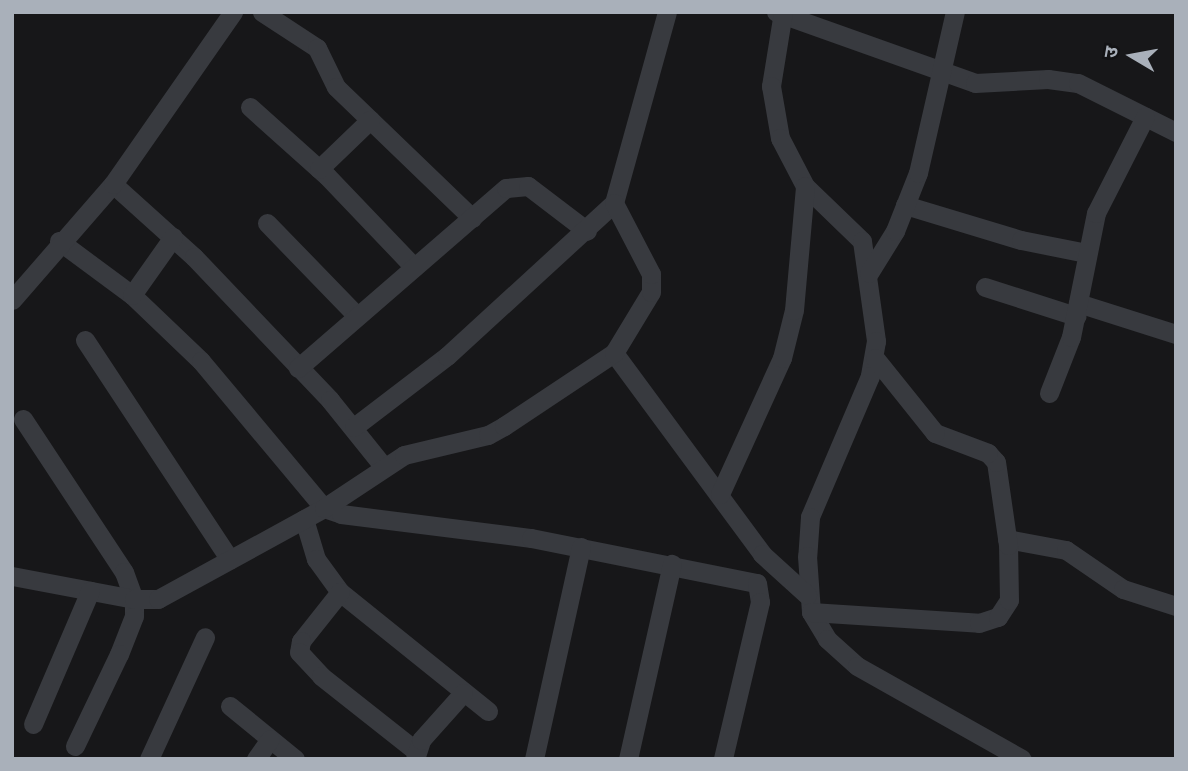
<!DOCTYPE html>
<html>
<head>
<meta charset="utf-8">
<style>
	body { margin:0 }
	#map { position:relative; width:1188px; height:771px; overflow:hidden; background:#171719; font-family:"Nunito Sans","Noto Sans Devanagari",sans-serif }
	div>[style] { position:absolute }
	.minor>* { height:19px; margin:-9.5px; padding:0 9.5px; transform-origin:9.5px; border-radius:9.5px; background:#383a3f }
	span { translate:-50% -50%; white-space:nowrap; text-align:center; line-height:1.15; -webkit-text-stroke:5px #121214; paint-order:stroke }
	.frame { position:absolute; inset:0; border:14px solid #a9b0ba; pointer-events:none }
	.north { position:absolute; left:1097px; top:21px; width:70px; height:70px; -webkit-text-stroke:5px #121214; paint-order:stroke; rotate:280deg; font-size:19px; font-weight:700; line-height:28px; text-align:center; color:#a9b0ba }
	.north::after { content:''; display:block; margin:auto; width:24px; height:32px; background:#a9b0ba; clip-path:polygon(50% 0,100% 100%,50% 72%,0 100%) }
</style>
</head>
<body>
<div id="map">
	<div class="minor">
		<i style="left:262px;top:12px;width:66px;rotate:33.2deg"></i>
		<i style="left:317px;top:48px;width:43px;rotate:64deg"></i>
		<i style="left:336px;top:87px;width:189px;rotate:43.9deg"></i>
		<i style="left:776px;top:12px;width:211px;rotate:19.6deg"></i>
		<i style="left:975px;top:83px;width:73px;rotate:-3.1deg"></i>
		<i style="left:1048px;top:79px;width:30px;rotate:8deg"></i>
		<i style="left:1078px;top:83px;width:110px;rotate:26.6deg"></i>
		<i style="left:783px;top:12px;width:75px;rotate:99.2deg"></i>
		<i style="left:771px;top:86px;width:53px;rotate:80.2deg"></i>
		<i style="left:780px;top:138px;width:54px;rotate:62.5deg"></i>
		<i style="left:805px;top:186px;width:79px;rotate:44deg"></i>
		<i style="left:862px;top:241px;width:101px;rotate:82deg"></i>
		<i style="left:876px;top:341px;width:36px;rotate:100deg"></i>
		<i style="left:870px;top:376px;width:153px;rotate:113.1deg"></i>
		<i style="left:810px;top:517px;width:39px;rotate:94deg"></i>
		<i style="left:807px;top:556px;width:56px;rotate:85.9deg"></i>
		<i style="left:811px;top:612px;width:31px;rotate:59deg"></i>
		<i style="left:827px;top:639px;width:40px;rotate:42deg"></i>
		<i style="left:857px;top:666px;width:189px;rotate:29.4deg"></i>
		<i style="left:250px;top:107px;width:103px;rotate:41.9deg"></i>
		<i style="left:327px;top:176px;width:126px;rotate:46.3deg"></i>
		<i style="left:319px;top:169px;width:71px;rotate:-43.9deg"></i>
		<i style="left:113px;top:184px;width:109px;rotate:42deg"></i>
		<i style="left:194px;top:257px;width:197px;rotate:46.4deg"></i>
		<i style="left:330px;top:400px;width:85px;rotate:51.2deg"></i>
		<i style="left:905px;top:205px;width:121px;rotate:16.8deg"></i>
		<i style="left:1021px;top:240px;width:66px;rotate:11.3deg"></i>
		<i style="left:267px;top:223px;width:129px;rotate:45.9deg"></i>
		<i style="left:59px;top:241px;width:91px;rotate:36.5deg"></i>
		<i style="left:132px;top:295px;width:95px;rotate:43.7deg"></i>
		<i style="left:201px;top:361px;width:192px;rotate:50.1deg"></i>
		<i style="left:324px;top:508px;width:18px;rotate:19deg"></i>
		<i style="left:341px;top:514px;width:192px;rotate:7.2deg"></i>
		<i style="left:531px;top:538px;width:230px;rotate:11.3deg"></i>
		<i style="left:757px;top:583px;width:19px;rotate:81deg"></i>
		<i style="left:760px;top:602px;width:161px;rotate:103.3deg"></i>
		<i style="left:869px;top:273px;width:49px;rotate:-58.2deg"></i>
		<i style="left:895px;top:231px;width:62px;rotate:-68.4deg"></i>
		<i style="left:918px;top:173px;width:165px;rotate:-77.1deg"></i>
		<i style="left:985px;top:287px;width:96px;rotate:17.7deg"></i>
		<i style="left:132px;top:295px;width:71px;rotate:-54.7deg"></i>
		<i style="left:12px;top:300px;width:154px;rotate:-49deg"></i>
		<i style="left:113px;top:184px;width:210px;rotate:-55.1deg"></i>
		<i style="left:1078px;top:303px;width:103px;rotate:17.6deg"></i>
		<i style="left:85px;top:340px;width:263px;rotate:56.6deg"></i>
		<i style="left:614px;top:353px;width:250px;rotate:53.6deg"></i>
		<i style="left:762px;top:554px;width:61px;rotate:42.3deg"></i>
		<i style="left:298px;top:368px;width:275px;rotate:-40.9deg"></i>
		<i style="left:506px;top:188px;width:22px;rotate:-5deg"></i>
		<i style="left:528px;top:186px;width:74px;rotate:37.3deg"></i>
		<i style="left:1049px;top:393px;width:60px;rotate:-68.6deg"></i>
		<i style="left:1071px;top:337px;width:126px;rotate:-78.6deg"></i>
		<i style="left:1096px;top:213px;width:108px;rotate:-63deg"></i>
		<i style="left:23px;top:419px;width:183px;rotate:56.6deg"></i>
		<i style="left:124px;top:572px;width:29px;rotate:70deg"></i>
		<i style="left:134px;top:599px;width:17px;rotate:90deg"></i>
		<i style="left:134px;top:616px;width:41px;rotate:111.5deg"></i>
		<i style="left:119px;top:654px;width:102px;rotate:115.6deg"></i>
		<i style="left:354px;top:427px;width:117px;rotate:-37.4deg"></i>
		<i style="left:447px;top:356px;width:226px;rotate:-42.5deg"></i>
		<i style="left:614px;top:203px;width:198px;rotate:-74.5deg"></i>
		<i style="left:720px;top:494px;width:149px;rotate:-65.5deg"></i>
		<i style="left:782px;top:358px;width:49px;rotate:-76deg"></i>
		<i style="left:794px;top:310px;width:124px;rotate:-84.9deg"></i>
		<i style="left:304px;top:519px;width:42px;rotate:73.3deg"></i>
		<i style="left:316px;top:559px;width:41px;rotate:54deg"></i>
		<i style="left:340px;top:592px;width:190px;rotate:38.8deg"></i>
		<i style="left:1007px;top:539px;width:60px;rotate:10.6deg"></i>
		<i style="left:1066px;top:550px;width:69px;rotate:34.4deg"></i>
		<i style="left:1123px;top:589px;width:56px;rotate:17.8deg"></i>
		<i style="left:12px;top:576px;width:124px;rotate:10.7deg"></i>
		<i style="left:134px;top:599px;width:24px"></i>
		<i style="left:158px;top:599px;width:189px;rotate:-28.7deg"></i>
		<i style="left:324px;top:508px;width:96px;rotate:-33.5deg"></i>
		<i style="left:404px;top:455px;width:86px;rotate:-13.4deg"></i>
		<i style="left:488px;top:435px;width:18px;rotate:-29deg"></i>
		<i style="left:504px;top:426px;width:132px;rotate:-33.6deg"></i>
		<i style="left:614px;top:353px;width:71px;rotate:-58.8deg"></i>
		<i style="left:651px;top:292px;width:18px;rotate:-90deg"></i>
		<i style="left:651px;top:274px;width:80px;rotate:-117.5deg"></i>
		<i style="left:340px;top:592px;width:63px;rotate:128.5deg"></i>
		<i style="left:301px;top:641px;width:11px;rotate:100deg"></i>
		<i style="left:299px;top:652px;width:33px;rotate:47deg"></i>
		<i style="left:321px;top:676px;width:121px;rotate:38.3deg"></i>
		<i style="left:811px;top:612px;width:168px;rotate:3.7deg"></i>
		<i style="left:979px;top:623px;width:20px;rotate:-18deg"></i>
		<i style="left:998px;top:617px;width:20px;rotate:-57deg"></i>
		<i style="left:1009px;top:600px;width:55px;rotate:-91deg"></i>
		<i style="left:1008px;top:545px;width:84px;rotate:-98.2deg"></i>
		<i style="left:996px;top:462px;width:12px;rotate:-132deg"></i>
		<i style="left:988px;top:453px;width:57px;rotate:-159.3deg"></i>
		<i style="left:935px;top:433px;width:96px;rotate:-128.7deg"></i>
		<i style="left:230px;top:706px;width:84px;rotate:39.2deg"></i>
		<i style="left:33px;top:724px;width:145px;rotate:-66.8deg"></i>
		<i style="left:149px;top:759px;width:134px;rotate:-65.3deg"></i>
		<i style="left:256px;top:759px;width:24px;rotate:-55deg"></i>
		<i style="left:415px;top:759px;width:20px;rotate:-72deg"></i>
		<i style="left:421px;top:740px;width:63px;rotate:-48.2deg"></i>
		<i style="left:534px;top:759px;width:217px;rotate:-77.5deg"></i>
		<i style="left:628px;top:759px;width:200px;rotate:-77.3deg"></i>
	</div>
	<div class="frame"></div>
	<div class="north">उ</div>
</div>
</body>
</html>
